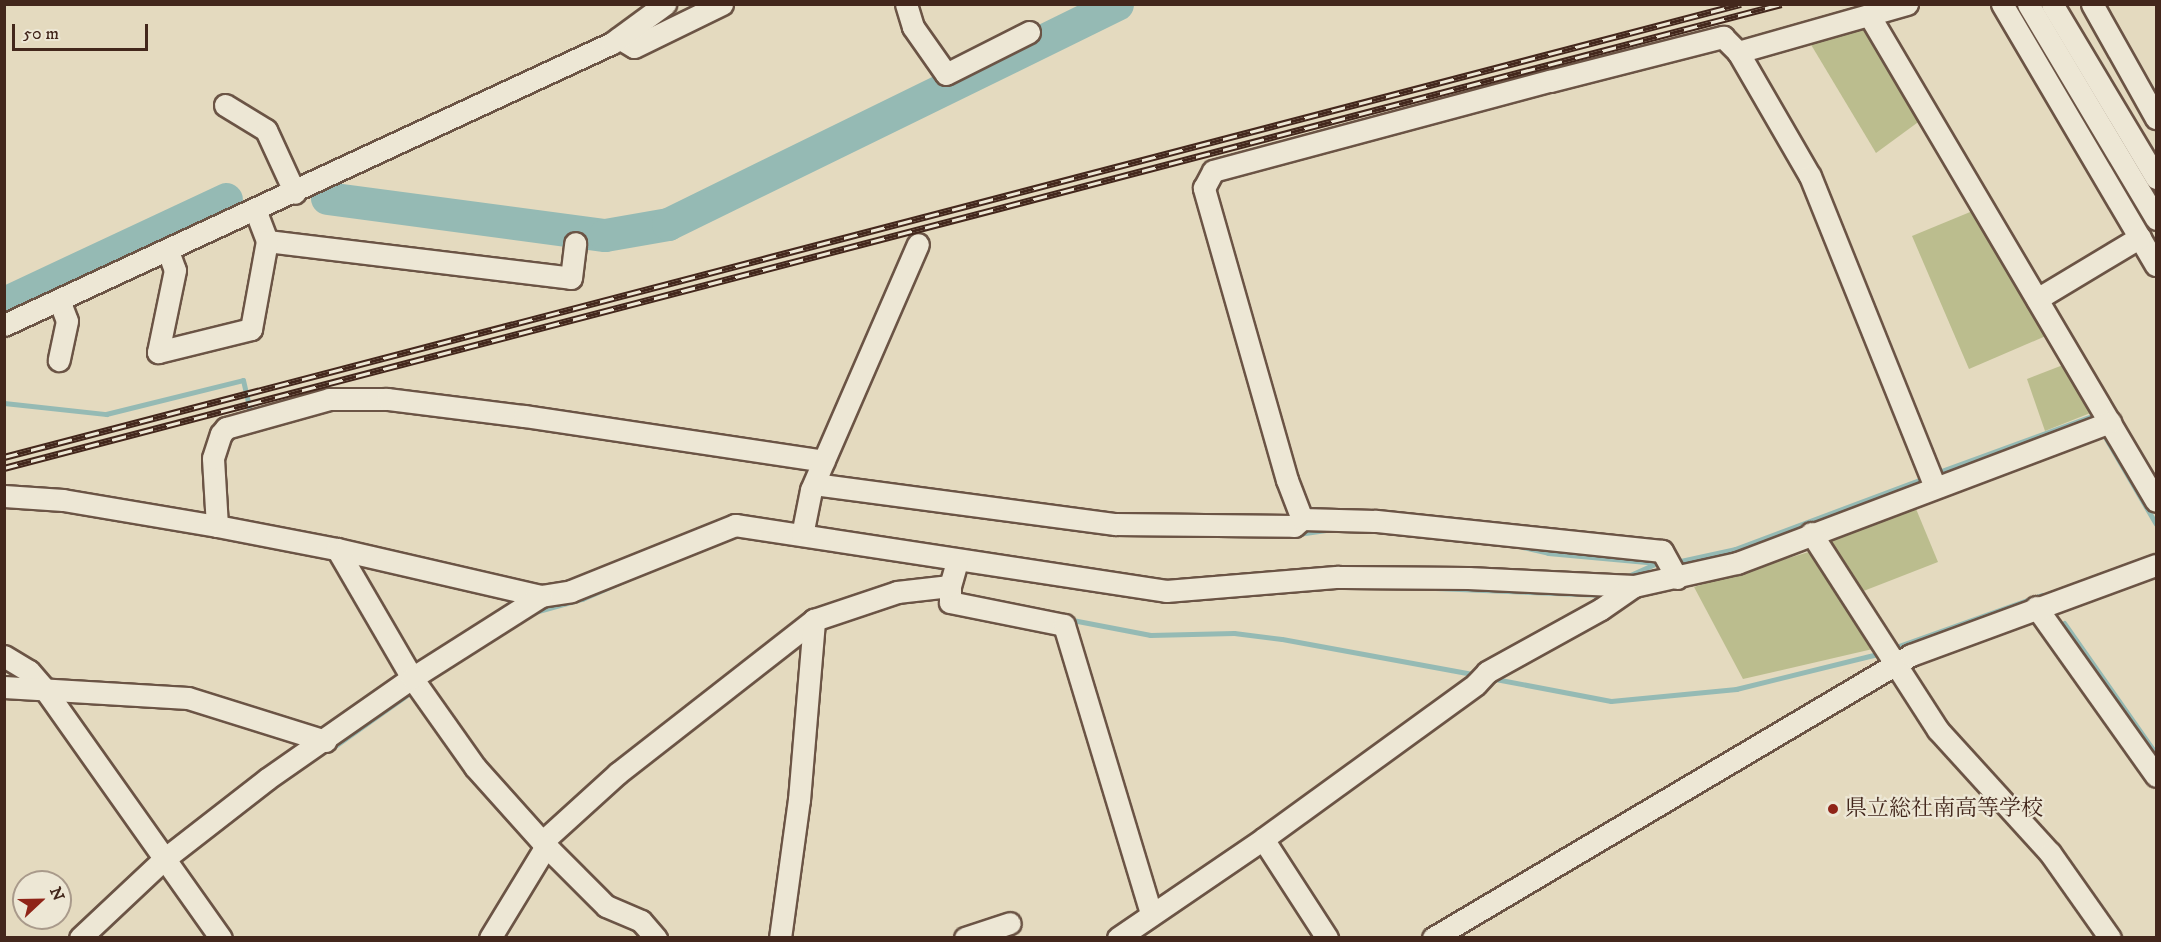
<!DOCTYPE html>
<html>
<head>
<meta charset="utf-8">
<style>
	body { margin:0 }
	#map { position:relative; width:2161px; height:942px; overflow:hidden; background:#e4dabf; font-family:"IM FELL DW Pica","Noto Serif JP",serif }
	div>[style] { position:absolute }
	.green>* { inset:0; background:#bbbd8e }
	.stream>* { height:5px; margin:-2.5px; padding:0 2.5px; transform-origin:2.5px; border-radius:2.5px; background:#95bab4 }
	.river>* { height:33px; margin:-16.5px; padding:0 16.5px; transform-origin:16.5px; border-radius:16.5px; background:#95bab4 }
	.roads { filter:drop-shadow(2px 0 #6b5445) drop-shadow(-2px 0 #6b5445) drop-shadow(0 2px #6b5445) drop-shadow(0 -2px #6b5445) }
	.minor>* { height:21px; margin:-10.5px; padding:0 10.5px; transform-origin:10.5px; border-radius:10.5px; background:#ede7d5 }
	.rail>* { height:7px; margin-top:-3.5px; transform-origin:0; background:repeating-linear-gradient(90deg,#ede7d5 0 14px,#43271c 0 28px); box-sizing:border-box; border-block:2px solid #43271c }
	.dots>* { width:16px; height:16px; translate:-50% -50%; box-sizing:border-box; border:3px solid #ede7d5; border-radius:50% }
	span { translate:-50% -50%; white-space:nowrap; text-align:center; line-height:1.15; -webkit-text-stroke:4.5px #ede7d5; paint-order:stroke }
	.poi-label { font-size:22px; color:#43271c }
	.left { translate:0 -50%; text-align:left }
	.frame { position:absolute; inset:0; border:6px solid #43271c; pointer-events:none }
	.north { position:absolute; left:12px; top:870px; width:60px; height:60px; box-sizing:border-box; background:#ede7d5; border:2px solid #a99a8b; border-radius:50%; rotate:68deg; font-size:16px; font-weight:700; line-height:24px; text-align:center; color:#43271c }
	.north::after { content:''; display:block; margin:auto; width:21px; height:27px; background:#8f2418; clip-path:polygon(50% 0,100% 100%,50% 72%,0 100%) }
	.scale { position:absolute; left:12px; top:24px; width:136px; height:27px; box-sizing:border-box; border:3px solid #43271c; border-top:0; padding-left:8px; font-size:18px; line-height:21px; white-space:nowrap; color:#43271c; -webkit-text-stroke:4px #ede7d5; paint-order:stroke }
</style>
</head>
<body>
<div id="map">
	<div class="green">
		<i style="clip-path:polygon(1861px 25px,1921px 120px,1876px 153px,1807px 38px)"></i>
		<i style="clip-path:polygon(1975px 210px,2048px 335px,1969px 369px,1912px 236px)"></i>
		<i style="clip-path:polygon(2063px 365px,2093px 412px,2045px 431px,2027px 379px)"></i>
		<i style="clip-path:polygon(1914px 504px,1938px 562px,1861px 592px,1828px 540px,1831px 534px)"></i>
		<i style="clip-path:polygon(1812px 551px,1877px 648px,1743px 679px,1694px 587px)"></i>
	</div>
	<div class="stream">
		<i style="left:4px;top:403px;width:103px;rotate:6.2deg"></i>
		<i style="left:106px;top:414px;width:141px;rotate:-13.9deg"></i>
		<i style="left:243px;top:380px;width:35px;rotate:77deg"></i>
		<i style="left:2101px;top:430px;width:109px;rotate:59.7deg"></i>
		<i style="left:1933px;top:474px;width:169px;rotate:-20deg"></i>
		<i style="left:2092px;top:416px;width:7px;rotate:56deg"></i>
		<i style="left:1291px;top:535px;width:35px;rotate:-8deg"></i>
		<i style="left:1523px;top:547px;width:26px;rotate:13deg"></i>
		<i style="left:1548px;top:553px;width:107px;rotate:5.3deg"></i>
		<i style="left:1676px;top:562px;width:60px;rotate:-12.4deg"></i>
		<i style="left:1735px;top:549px;width:203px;rotate:-20.5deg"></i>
		<i style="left:934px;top:566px;width:15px;rotate:8deg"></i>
		<i style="left:1628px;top:576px;width:30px;rotate:-24deg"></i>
		<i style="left:1435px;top:588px;width:169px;rotate:2.4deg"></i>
		<i style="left:1172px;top:600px;width:32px;rotate:-4deg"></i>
		<i style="left:531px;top:613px;width:53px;rotate:-15.4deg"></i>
		<i style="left:582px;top:599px;width:73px;rotate:-23.4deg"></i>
		<i style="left:1067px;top:619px;width:85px;rotate:10.9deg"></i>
		<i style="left:1150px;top:635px;width:84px;rotate:-1.4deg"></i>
		<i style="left:1234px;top:633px;width:48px;rotate:7.1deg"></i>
		<i style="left:1282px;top:639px;width:199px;rotate:10.4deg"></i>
		<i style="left:2064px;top:623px;width:160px;rotate:54.9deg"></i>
		<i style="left:1893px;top:648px;width:158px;rotate:-19.6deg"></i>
		<i style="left:1490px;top:678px;width:123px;rotate:10.8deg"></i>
		<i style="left:1611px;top:701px;width:126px;rotate:-5.5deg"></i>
		<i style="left:1736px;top:689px;width:149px;rotate:-13.9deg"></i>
		<i style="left:335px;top:746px;width:97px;rotate:-35.3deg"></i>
	</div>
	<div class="river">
		<i style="left:327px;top:198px;width:280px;rotate:7.6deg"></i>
		<i style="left:605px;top:235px;width:64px;rotate:-9.9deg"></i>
		<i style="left:668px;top:224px;width:500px;rotate:-26.1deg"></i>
		<i style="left:4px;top:303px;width:245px;rotate:-25.1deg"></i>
	</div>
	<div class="roads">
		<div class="minor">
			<i style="left:906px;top:4px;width:24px;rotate:73deg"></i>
			<i style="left:913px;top:27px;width:57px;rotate:54.9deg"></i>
			<i style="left:946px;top:74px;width:93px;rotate:-26.8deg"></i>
			<i style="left:1907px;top:4px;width:176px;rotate:164.1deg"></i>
			<i style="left:1738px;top:52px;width:143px;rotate:59.9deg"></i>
			<i style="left:1810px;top:176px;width:335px;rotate:68.1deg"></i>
			<i style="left:2002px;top:4px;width:303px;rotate:59.5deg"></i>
			<i style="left:2028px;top:4px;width:250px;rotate:59.2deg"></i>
			<i style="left:2052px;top:4px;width:203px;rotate:59.1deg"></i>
			<i style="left:2092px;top:4px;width:131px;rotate:60.7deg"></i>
			<i style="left:1869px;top:15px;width:564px;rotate:59.44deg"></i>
			<i style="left:619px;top:38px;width:17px;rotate:31deg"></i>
			<i style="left:634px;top:47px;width:98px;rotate:-26deg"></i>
			<i style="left:225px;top:105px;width:48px;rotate:31.4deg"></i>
			<i style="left:266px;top:130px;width:69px;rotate:65.3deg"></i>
			<i style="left:256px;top:212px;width:31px;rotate:69deg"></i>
			<i style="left:267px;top:241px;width:306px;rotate:6.9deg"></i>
			<i style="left:571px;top:278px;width:35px;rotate:-83deg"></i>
			<i style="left:168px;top:251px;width:20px;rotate:70deg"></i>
			<i style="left:175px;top:270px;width:84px;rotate:101.7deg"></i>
			<i style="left:158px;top:352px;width:96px;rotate:-13.9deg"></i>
			<i style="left:251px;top:329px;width:89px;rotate:-79.7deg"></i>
			<i style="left:2037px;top:299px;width:120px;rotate:-31deg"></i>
			<i style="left:59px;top:300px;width:22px;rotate:69deg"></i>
			<i style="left:67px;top:321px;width:40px;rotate:102deg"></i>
			<i style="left:4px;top:325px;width:670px;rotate:-24.88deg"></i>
			<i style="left:612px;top:43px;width:66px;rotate:-36.3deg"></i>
			<i style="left:814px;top:484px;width:304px;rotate:7.6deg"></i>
			<i style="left:1115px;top:524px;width:179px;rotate:0.6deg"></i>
			<i style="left:1294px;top:526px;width:11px;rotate:-41deg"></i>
			<i style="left:4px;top:496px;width:59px;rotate:3.9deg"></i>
			<i style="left:63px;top:500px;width:156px;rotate:9.6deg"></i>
			<i style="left:217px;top:526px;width:122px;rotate:10.9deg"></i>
			<i style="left:337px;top:549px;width:209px;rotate:13deg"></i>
			<i style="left:541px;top:596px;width:30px;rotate:-9deg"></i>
			<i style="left:571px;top:591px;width:177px;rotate:-21.9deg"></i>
			<i style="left:735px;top:525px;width:436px;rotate:8.7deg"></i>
			<i style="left:1166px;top:591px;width:173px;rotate:-4.7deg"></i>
			<i style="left:1338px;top:577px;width:130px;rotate:0.4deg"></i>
			<i style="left:1468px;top:578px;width:166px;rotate:2.8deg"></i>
			<i style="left:1634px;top:586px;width:106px;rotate:-12.6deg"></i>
			<i style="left:1737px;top:563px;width:399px;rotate:-20.7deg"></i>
			<i style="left:217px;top:526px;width:68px;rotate:-93.4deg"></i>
			<i style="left:213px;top:458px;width:25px;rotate:-72deg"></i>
			<i style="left:221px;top:434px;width:8px;rotate:-50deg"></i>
			<i style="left:226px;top:428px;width:107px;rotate:-15.7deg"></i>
			<i style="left:329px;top:399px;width:58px"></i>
			<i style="left:387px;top:399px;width:138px;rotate:7.1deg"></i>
			<i style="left:524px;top:416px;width:303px;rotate:8.5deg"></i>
			<i style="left:1811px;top:533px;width:234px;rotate:57.2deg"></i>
			<i style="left:1938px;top:730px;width:166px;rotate:47.7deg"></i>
			<i style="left:2050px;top:853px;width:104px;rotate:54.8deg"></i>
			<i style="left:802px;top:535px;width:46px;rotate:-78.7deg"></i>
			<i style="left:811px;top:490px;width:268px;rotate:-66.5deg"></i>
			<i style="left:337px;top:549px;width:149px;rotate:59.8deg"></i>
			<i style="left:412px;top:678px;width:109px;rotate:54.7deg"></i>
			<i style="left:475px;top:767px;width:106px;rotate:48.1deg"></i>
			<i style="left:546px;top:846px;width:108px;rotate:121.3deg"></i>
			<i style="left:1677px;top:578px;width:31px;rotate:-119deg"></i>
			<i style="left:1662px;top:551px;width:289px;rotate:-174deg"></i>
			<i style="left:1375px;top:521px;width:73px;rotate:-178.4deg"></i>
			<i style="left:1302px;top:519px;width:42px;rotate:-111deg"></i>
			<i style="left:1287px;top:480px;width:304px;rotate:-105.9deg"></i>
			<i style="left:1204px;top:188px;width:19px;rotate:-62deg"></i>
			<i style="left:1213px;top:171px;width:349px;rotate:-15deg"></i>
			<i style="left:1550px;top:81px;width:179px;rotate:-14.3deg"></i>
			<i style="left:1723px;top:37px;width:21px;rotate:45deg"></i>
			<i style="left:950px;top:586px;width:16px;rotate:90deg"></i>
			<i style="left:950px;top:602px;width:116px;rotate:11.4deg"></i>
			<i style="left:1064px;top:625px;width:301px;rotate:73.2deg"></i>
			<i style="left:2036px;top:607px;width:207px;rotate:54.6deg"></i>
			<i style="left:4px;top:656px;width:29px;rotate:31deg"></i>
			<i style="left:29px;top:671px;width:21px;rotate:49deg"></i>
			<i style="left:43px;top:687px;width:308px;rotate:54.7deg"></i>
			<i style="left:4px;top:687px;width:184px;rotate:3.4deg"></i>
			<i style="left:188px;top:698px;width:144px;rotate:17.4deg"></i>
			<i style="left:1263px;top:839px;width:118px;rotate:57.1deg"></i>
			<i style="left:542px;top:842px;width:103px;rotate:-42.2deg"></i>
			<i style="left:618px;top:773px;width:249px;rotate:-38deg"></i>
			<i style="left:814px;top:620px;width:88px;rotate:-18.6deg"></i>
			<i style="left:897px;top:592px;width:53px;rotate:-6.5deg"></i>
			<i style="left:950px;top:586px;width:25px;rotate:-74deg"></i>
			<i style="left:546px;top:846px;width:85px;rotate:45deg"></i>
			<i style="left:606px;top:906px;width:38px;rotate:23deg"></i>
			<i style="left:641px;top:921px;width:23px;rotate:49deg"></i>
			<i style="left:80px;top:938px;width:114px;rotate:-43.2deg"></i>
			<i style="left:163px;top:860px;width:132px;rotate:-37.9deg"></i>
			<i style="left:267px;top:779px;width:177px;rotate:-34.9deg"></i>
			<i style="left:412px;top:678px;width:153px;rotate:-32.4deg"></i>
			<i style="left:780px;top:938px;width:139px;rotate:-82.2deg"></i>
			<i style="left:799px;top:800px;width:181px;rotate:-85.2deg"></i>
			<i style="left:965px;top:938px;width:47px;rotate:-18.4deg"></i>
			<i style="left:1118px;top:938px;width:176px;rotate:-34.3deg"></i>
			<i style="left:1263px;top:839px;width:263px;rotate:-36deg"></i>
			<i style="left:1476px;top:684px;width:16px;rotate:-47deg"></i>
			<i style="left:1487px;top:672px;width:130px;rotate:-28.9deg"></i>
			<i style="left:1601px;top:609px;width:40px;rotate:-34.9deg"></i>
			<i style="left:1433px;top:938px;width:555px;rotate:-30.63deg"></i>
			<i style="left:1911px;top:655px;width:261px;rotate:-20.2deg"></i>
		</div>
	</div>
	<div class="rail">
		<i style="left:4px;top:457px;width:1795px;rotate:-14.62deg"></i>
		<i style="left:4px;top:468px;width:1837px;rotate:-14.63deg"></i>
	</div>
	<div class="dots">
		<i style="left:1833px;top:809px;background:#8f2418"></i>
	</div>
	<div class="poi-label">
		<span class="left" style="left:1845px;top:809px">県立総社南高等学校</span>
	</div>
	<div class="frame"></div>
	<div class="north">N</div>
	<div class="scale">50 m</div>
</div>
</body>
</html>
